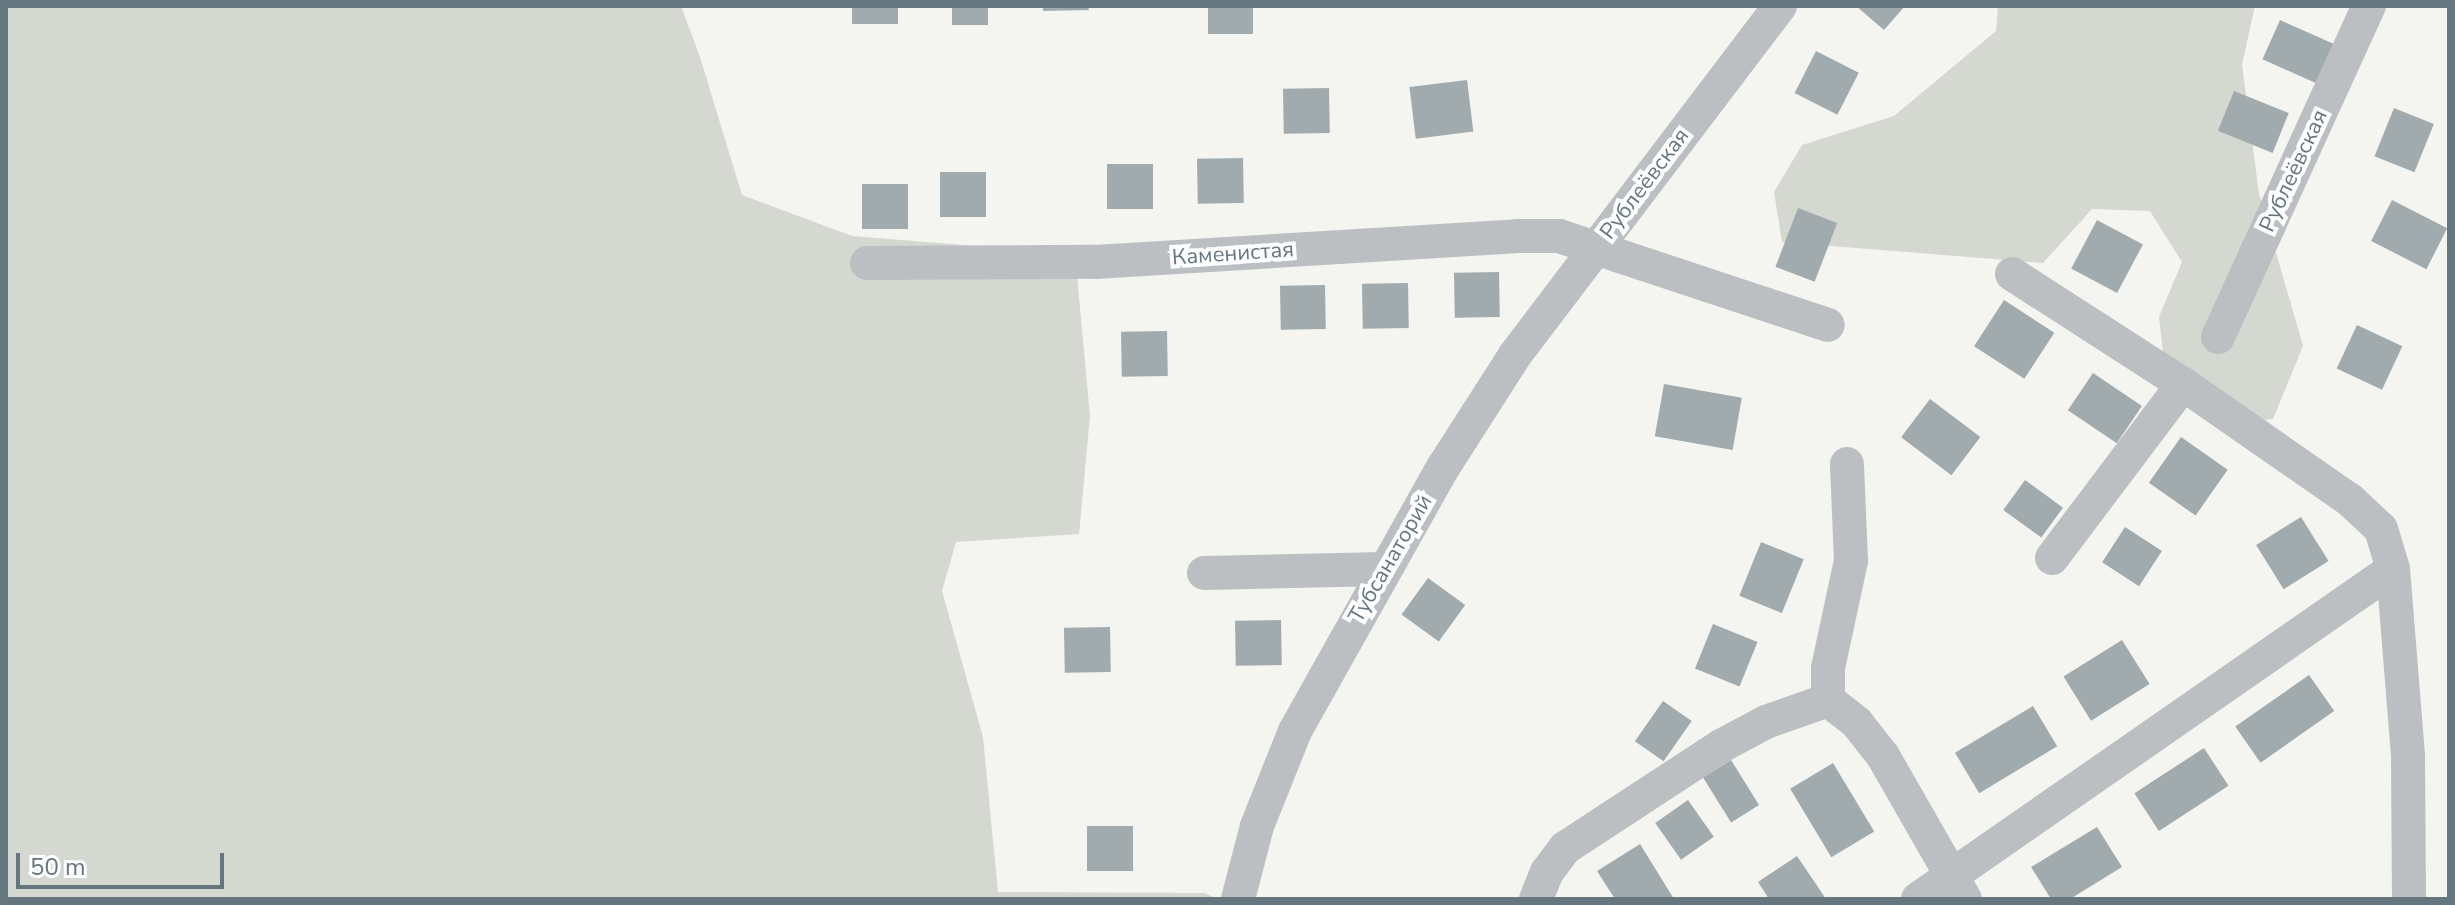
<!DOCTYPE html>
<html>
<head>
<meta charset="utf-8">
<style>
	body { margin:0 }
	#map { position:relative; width:2455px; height:905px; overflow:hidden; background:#f4f4f0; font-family:"Nunito Sans",sans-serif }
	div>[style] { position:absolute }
	.green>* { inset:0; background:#d4d8d0 }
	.building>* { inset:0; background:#a1abae; transform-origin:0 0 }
	.minor>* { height:34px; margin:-17px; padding:0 17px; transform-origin:17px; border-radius:17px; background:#bbbfc2 }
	span { translate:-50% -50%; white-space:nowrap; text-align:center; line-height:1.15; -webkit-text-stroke:8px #fff; paint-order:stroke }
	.street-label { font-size:22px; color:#65767f }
	.frame { position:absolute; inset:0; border:8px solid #65767f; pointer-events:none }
	.scale { position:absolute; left:16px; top:853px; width:208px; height:36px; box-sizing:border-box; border:4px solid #65767f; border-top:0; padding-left:10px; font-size:24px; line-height:28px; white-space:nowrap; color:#65767f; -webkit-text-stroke:6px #fff; paint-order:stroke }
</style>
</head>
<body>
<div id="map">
	<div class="green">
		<i style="clip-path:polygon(6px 6px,681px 6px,700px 57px,742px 195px,852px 236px,1075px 254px,1090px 416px,1079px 534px,956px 542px,942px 591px,983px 737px,998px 892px,1205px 893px,1217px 899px,6px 899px)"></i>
		<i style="clip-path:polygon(1998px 6px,2255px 6px,2242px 64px,2259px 194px,2303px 346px,2273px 419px,2229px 424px,2167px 389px,2159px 317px,2182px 262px,2150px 211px,2092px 209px,2043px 263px,1782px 242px,1774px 192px,1802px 145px,1894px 116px,1996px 31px)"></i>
	</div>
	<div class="building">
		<i style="left:852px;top:6px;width:46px;height:18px"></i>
		<i style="left:952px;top:6px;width:36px;height:19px"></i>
		<i style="clip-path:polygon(1043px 6px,1088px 6px,1089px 10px,1043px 11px)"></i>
		<i style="left:1208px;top:6px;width:45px;height:28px"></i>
		<i style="clip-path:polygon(1856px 6px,1905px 6px,1884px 30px)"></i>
		<i style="left:2280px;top:20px;width:59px;height:43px;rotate:24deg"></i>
		<i style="left:1816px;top:51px;width:48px;height:47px;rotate:27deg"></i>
		<i style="left:1467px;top:80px;width:52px;height:58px;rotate:83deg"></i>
		<i style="left:1329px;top:88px;width:45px;height:46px;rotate:89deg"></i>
		<i style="left:2234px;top:91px;width:59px;height:43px;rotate:22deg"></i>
		<i style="left:2394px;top:108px;width:43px;height:52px;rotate:22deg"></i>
		<i style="left:1243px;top:158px;width:45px;height:46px;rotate:89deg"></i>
		<i style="left:1153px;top:164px;width:45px;height:46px;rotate:90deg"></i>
		<i style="left:986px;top:172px;width:45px;height:46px;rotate:90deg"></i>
		<i style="left:862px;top:184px;width:46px;height:45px"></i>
		<i style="left:2392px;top:200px;width:62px;height:46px;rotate:27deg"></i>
		<i style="left:1798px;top:208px;width:42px;height:63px;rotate:21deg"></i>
		<i style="left:2097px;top:220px;width:52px;height:55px;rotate:28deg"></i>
		<i style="left:1499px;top:272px;width:45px;height:45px;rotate:89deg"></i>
		<i style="left:1408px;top:283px;width:45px;height:46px;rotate:89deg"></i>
		<i style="left:1325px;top:285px;width:44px;height:45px;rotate:89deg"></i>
		<i style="left:2004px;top:300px;width:60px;height:55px;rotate:33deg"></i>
		<i style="left:2357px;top:325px;width:50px;height:48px;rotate:25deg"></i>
		<i style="left:1167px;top:331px;width:45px;height:46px;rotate:89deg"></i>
		<i style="left:2093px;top:373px;width:59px;height:45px;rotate:34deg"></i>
		<i style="left:1664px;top:384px;width:79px;height:53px;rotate:10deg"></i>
		<i style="left:1930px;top:399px;width:63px;height:48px;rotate:37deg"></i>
		<i style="left:2181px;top:437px;width:57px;height:56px;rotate:35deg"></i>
		<i style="left:2025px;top:480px;width:47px;height:37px;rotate:36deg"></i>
		<i style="left:2301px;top:517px;width:52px;height:53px;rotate:58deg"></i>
		<i style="left:2125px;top:527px;width:44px;height:42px;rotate:33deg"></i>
		<i style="left:1761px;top:542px;width:46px;height:58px;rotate:22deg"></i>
		<i style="left:1428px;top:578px;width:46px;height:45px;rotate:36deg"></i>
		<i style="left:1281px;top:620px;width:45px;height:46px;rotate:89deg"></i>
		<i style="left:1713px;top:624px;width:48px;height:48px;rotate:22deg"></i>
		<i style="left:1110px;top:627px;width:45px;height:46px;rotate:89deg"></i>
		<i style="left:2122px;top:640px;width:52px;height:69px;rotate:58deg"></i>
		<i style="left:2309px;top:675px;width:44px;height:90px;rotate:55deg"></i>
		<i style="left:1663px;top:701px;width:35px;height:49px;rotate:35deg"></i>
		<i style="left:2033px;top:706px;width:47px;height:91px;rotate:59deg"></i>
		<i style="left:2204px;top:748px;width:45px;height:83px;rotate:57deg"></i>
		<i style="left:1731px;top:760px;width:53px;height:33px;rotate:58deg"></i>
		<i style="left:1833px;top:763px;width:80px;height:50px;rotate:59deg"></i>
		<i style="left:1688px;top:800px;width:45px;height:40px;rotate:55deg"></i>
		<i style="left:1133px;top:826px;width:45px;height:46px;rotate:90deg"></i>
		<i style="clip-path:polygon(2097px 827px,2122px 867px,2070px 899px,2051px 899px,2031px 867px)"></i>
		<i style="clip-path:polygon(1640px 844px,1674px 899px,1615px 899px,1597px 871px)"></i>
		<i style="clip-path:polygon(1797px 856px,1826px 899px,1769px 899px,1758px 882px)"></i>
	</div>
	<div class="minor">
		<i style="left:867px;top:263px;width:228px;rotate:-0.3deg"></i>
		<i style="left:1095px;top:262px;width:424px;rotate:-3.5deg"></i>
		<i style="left:1518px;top:236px;width:41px"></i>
		<i style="left:1559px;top:236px;width:283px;rotate:18.3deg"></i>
		<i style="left:2012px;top:274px;width:203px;rotate:32.8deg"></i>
		<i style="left:2183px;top:384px;width:203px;rotate:34.8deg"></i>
		<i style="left:2350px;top:500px;width:42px;rotate:43.1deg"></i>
		<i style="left:2381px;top:529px;width:42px;rotate:73.3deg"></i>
		<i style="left:2393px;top:569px;width:188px;rotate:85.4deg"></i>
		<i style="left:2408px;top:756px;width:143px;rotate:89.6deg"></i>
		<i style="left:2218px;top:337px;width:364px;rotate:-65.5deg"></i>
		<i style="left:2052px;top:558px;width:218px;rotate:-53deg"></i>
		<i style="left:1204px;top:573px;width:179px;rotate:-1.3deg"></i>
		<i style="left:1828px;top:700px;width:37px;rotate:38deg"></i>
		<i style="left:1857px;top:723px;width:42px;rotate:51.8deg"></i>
		<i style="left:1883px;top:756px;width:165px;rotate:60.2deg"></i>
		<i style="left:1238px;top:899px;width:75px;rotate:-75.4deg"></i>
		<i style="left:1257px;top:826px;width:102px;rotate:-68.2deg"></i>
		<i style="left:1295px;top:731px;width:304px;rotate:-60.7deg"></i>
		<i style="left:1444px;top:466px;width:132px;rotate:-57.4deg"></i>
		<i style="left:1515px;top:355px;width:438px;rotate:-52.8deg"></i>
		<i style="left:1536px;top:899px;width:29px;rotate:-68deg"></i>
		<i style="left:1547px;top:872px;width:30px;rotate:-53deg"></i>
		<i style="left:1565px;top:848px;width:186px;rotate:-33.2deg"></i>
		<i style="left:1721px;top:746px;width:51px;rotate:-28.1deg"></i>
		<i style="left:1766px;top:722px;width:66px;rotate:-19.5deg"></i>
		<i style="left:1828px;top:700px;width:32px;rotate:-90deg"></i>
		<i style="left:1828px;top:668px;width:109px;rotate:-77.9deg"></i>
		<i style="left:1851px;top:561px;width:97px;rotate:-92.4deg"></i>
		<i style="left:1918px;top:899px;width:578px;rotate:-34.79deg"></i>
	</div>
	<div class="street-label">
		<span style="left:2294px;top:171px;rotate:-65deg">Рублеёвская</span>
		<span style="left:1645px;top:184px;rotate:-53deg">Рублеёвская</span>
		<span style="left:1233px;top:254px;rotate:-4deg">Каменистая</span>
		<span style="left:1391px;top:559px;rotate:-60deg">Тубсанаторий</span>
	</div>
	<div class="frame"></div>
	<div class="scale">50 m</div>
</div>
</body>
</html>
